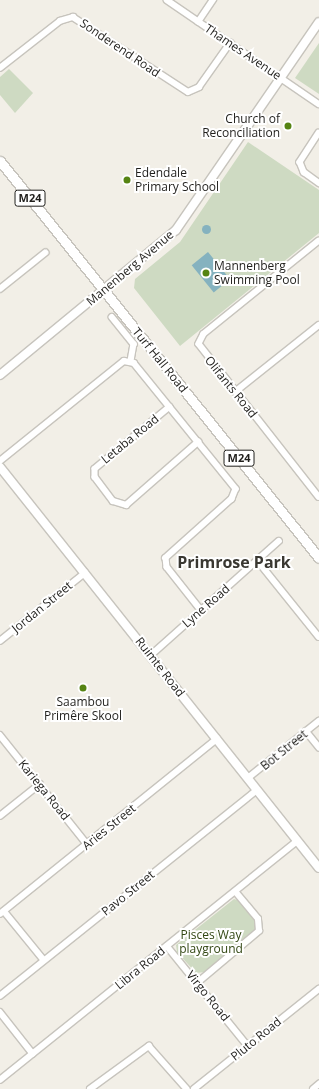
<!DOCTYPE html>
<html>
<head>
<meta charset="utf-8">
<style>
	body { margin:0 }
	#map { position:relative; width:319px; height:1089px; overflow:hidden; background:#f2efe7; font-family:"Open Sans",sans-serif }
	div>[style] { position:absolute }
	.green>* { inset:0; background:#cedac2 }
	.water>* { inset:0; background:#85b2bf; transform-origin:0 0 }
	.round { border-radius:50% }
	.roads { filter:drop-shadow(1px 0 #c7c4bd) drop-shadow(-1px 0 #c7c4bd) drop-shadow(0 1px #c7c4bd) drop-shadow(0 -1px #c7c4bd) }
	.street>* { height:5.5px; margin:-2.75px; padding:0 2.75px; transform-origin:2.75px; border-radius:2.75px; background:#fff }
	.secondary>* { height:8px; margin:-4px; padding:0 4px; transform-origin:4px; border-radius:4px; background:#fff }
	.primary>* { height:9px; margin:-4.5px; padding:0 4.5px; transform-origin:4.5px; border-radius:4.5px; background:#fff }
	.dots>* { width:11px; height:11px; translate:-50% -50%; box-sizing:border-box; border:2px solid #fff; border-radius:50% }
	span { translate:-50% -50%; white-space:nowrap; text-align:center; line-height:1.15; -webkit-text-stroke:4px #fff; paint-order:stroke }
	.shield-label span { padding:1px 3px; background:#fff; border:1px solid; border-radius:3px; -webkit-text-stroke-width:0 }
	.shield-label { font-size:11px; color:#201f1c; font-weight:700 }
	.street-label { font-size:12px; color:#201f1c }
	.poi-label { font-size:12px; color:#201f1c }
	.right { translate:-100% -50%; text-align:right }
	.left { translate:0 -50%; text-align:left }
	.park-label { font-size:12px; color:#324713 }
	.district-label { font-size:16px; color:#3a3832; font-weight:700 }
</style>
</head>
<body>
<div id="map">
	<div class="green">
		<i style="clip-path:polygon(319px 43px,319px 94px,295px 78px)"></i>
		<i style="clip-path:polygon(9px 69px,33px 93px,15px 113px,0 95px,0 77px)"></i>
		<i style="clip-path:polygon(248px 142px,319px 190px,319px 233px,180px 346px,134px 288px,135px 279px,180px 242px)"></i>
		<i style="clip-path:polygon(234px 899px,240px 901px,256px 922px,257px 928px,205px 972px,196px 973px,177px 952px,176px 945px)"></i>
	</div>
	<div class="water">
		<i class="round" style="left:201.5px;top:224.5px;width:9px;height:9px"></i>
		<i style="left:208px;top:252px;width:35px;height:21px;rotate:51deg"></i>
	</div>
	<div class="roads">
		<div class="street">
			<i style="left:167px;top:0;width:184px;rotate:34.4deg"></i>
			<i style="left:198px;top:22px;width:27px;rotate:-56deg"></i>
			<i style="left:0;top:68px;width:76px;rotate:-38.1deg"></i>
			<i style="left:60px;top:21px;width:14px;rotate:-17deg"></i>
			<i style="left:73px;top:17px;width:137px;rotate:33.1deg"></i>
			<i style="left:188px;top:92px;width:12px;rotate:-24deg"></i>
			<i style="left:199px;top:87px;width:54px;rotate:-54.8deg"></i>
			<i style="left:319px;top:133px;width:35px;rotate:123deg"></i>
			<i style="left:300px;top:162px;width:11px;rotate:68deg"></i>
			<i style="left:304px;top:172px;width:19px;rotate:36deg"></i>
			<i style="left:319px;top:241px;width:148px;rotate:141deg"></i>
			<i style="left:204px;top:334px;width:11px;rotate:117deg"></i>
			<i style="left:199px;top:344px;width:194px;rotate:51.9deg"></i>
			<i style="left:0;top:289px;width:58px;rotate:-38.7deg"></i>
			<i style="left:112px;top:317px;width:35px;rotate:51deg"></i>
			<i style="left:134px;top:344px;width:17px;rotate:100deg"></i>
			<i style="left:235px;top:392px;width:107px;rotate:-38.6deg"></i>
			<i style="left:170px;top:407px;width:97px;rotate:140.4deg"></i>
			<i style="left:95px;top:469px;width:8px;rotate:90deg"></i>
			<i style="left:95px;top:477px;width:30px;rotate:53deg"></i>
			<i style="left:113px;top:501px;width:14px;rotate:17deg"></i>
			<i style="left:126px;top:505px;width:96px;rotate:-41.2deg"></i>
			<i style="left:0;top:461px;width:159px;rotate:-38.9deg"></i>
			<i style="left:124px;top:361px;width:10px;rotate:11deg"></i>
			<i style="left:134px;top:363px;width:162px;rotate:51deg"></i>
			<i style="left:236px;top:489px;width:11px;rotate:112deg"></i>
			<i style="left:232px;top:499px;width:89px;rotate:138.2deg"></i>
			<i style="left:166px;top:558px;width:9px;rotate:84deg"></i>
			<i style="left:167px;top:567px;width:55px;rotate:51.7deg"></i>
			<i style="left:258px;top:561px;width:97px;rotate:51.2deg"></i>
			<i style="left:0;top:641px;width:109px;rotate:-38.7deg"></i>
			<i style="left:151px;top:655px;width:171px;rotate:-41.7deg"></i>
			<i style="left:306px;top:731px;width:21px;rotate:51deg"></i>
			<i style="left:0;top:735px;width:139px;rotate:51.4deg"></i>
			<i style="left:248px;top:778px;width:91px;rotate:-38.8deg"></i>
			<i style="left:0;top:816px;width:51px;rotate:-38.7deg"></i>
			<i style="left:4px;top:911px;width:63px;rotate:50.8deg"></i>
			<i style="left:0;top:914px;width:279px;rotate:-38.9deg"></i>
			<i style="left:167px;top:946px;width:129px;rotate:51deg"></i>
			<i style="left:197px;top:983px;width:81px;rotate:-40deg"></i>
			<i style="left:259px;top:931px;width:12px;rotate:-95deg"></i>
			<i style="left:258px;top:919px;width:35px;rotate:-130deg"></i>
			<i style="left:0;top:996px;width:329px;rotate:-38.7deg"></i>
			<i style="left:0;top:1012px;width:53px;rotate:51.8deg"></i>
			<i style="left:0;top:1080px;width:381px;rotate:-38.8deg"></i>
			<i style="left:90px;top:1089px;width:73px;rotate:-36.1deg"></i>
			<i style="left:149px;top:1046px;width:57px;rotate:48.5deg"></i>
			<i style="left:194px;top:1089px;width:160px;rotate:-38.7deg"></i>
			<i style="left:313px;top:1089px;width:8px;rotate:-40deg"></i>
		</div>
		<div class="secondary">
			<i style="left:0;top:375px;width:228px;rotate:-39.5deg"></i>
			<i style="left:176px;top:230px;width:252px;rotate:-55.5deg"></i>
			<i style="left:0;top:467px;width:512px;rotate:51.5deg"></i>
		</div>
		<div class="primary">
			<i style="left:0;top:161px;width:509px;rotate:51.22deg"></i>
		</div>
	</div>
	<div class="dots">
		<i style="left:288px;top:126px;background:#568413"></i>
		<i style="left:127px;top:180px;background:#568413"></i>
		<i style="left:206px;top:273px;background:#568413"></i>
		<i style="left:83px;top:688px;background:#568413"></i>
	</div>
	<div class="shield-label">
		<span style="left:30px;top:198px">M24</span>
		<span style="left:239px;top:458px">M24</span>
	</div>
	<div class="street-label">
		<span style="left:120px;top:48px;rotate:34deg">Sonderend Road</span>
		<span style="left:243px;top:52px;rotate:34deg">Thames Avenue</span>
		<span style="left:130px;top:268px;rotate:-40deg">Manenberg Avenue</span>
		<span style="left:160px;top:360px;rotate:51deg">Turf Hall Road</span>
		<span style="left:231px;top:387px;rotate:51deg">Olifants Road</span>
		<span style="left:130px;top:439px;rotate:-39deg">Letaba Road</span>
		<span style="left:206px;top:606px;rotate:-41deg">Lyne Road</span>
		<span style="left:42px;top:607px;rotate:-39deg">Jordan Street</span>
		<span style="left:160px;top:667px;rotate:52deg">Ruimte Road</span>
		<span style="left:284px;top:750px;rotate:-39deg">Bot Street</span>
		<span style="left:44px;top:790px;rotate:51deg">Kariega Road</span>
		<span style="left:109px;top:827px;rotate:-39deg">Aries Street</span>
		<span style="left:128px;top:893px;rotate:-39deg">Pavo Street</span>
		<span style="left:140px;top:968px;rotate:-39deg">Libra Road</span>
		<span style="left:208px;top:996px;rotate:51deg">Virgo Road</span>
		<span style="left:256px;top:1039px;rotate:-39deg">Pluto Road</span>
	</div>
	<div class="poi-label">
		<span class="right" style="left:280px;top:126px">Church of<br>Reconciliation</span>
		<span class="left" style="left:135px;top:180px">Edendale<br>Primary School</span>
		<span class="left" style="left:214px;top:273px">Mannenberg<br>Swimming Pool</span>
		<span style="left:83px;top:709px">Saambou<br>Primêre Skool</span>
	</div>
	<div class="park-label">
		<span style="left:211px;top:942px">Pisces Way<br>playground</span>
	</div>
	<div class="district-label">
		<span style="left:234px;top:562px">Primrose Park</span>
	</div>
</div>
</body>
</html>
